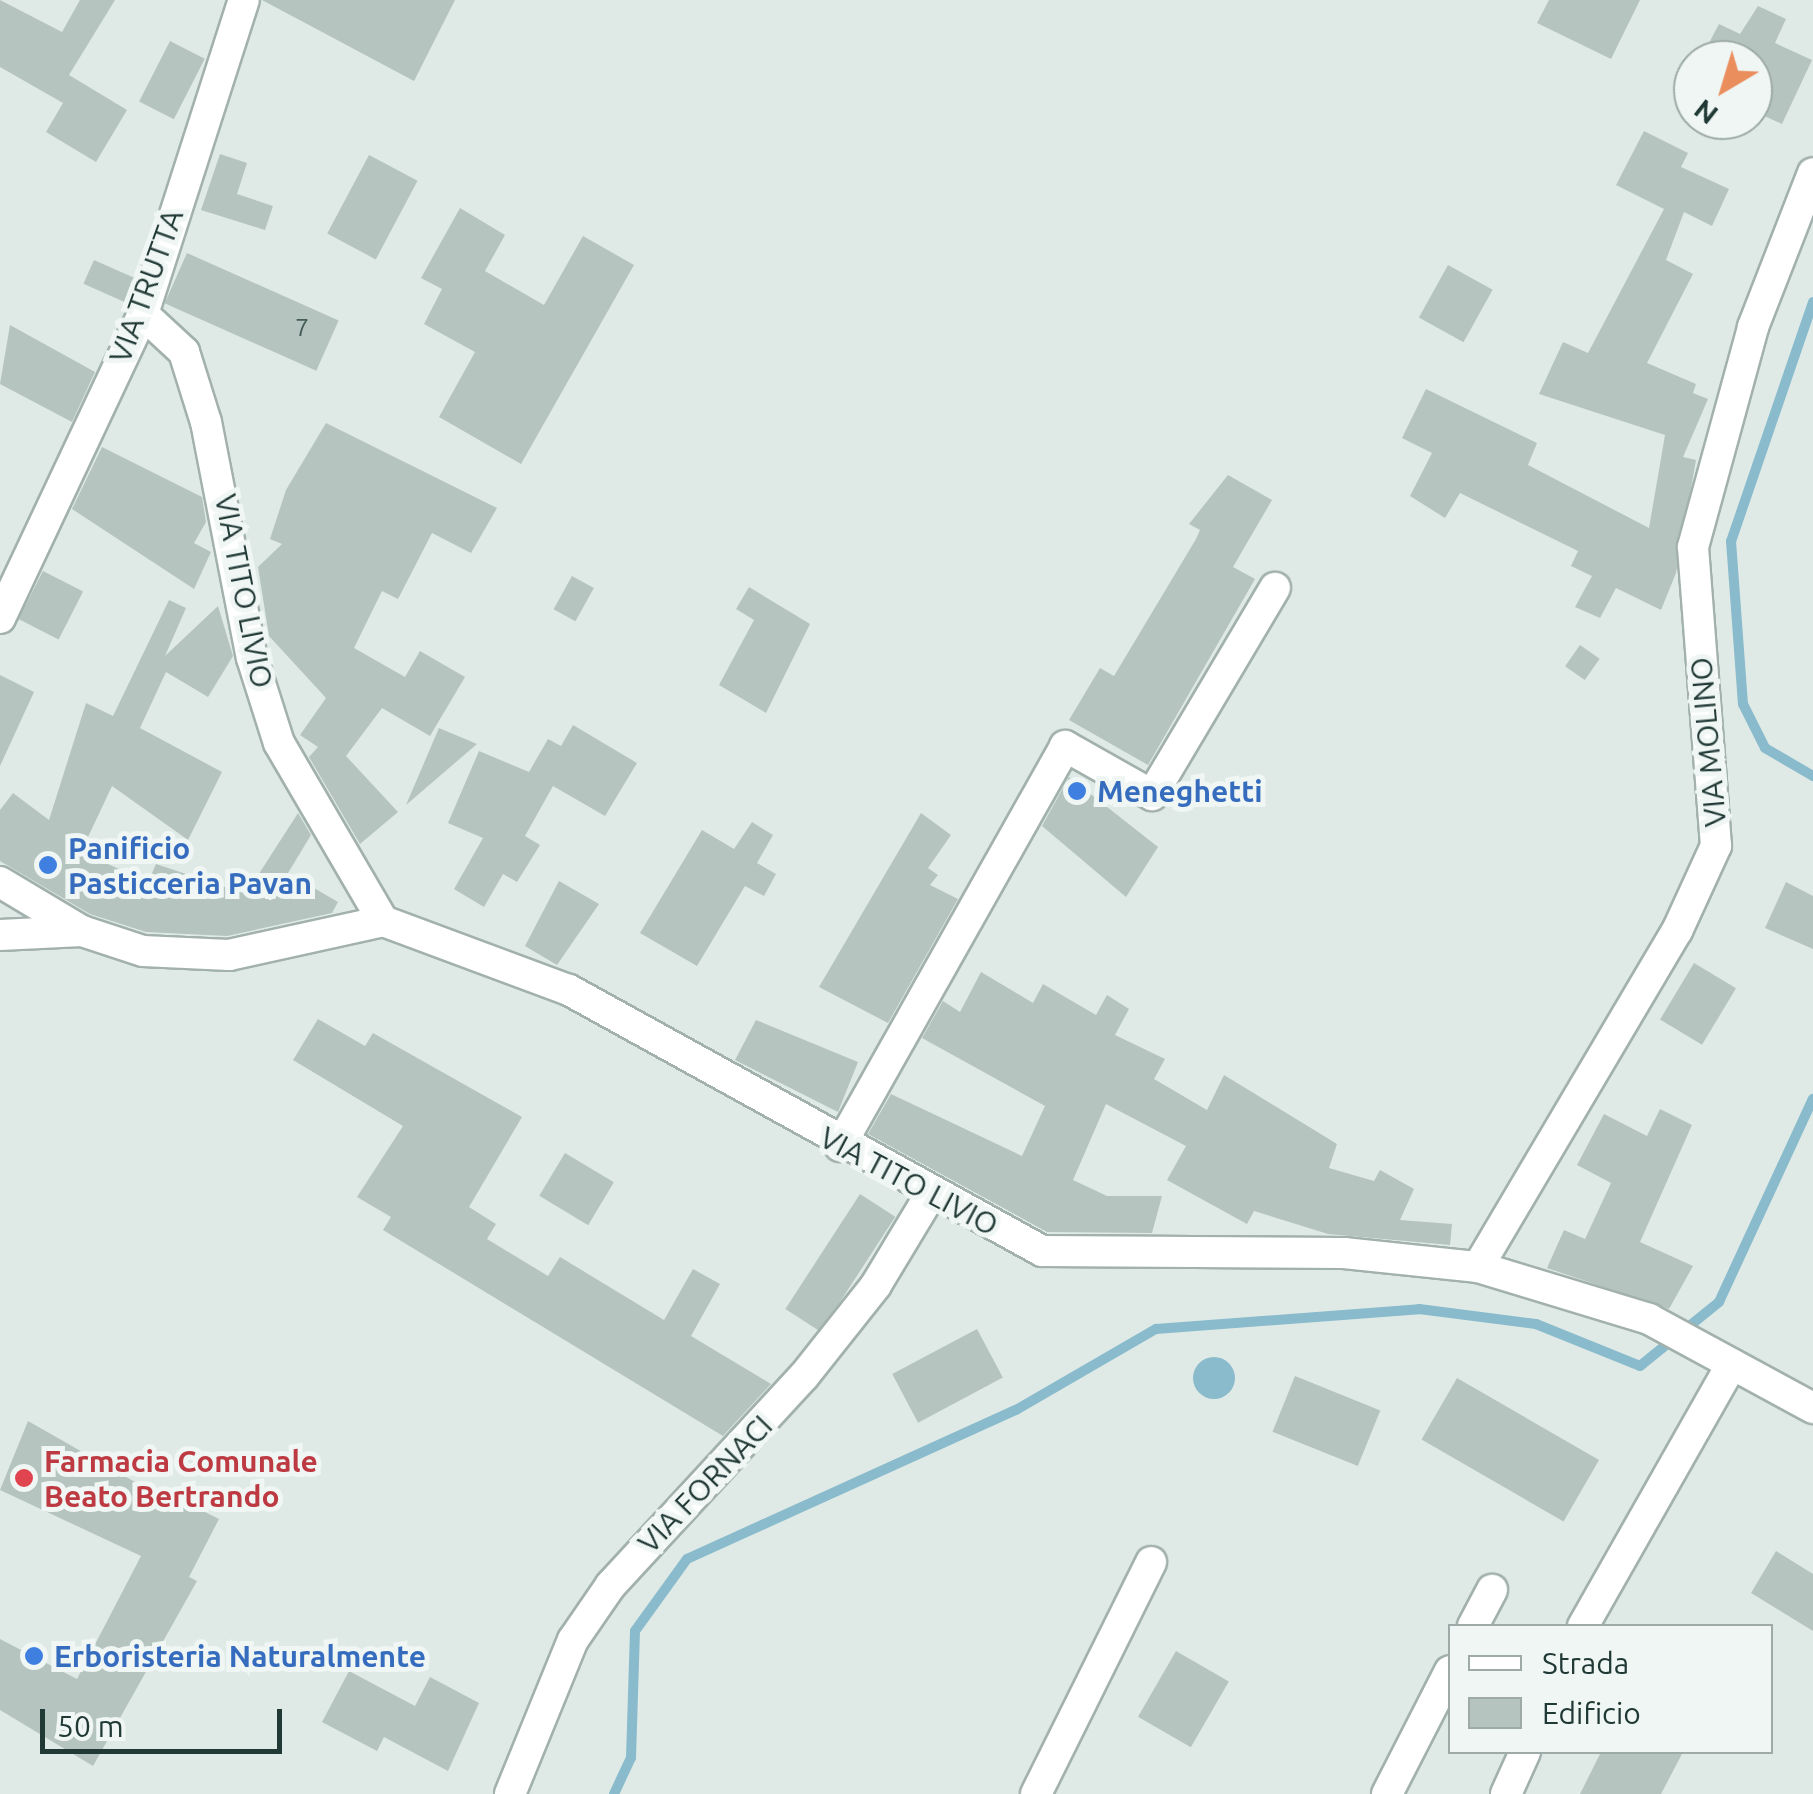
<!DOCTYPE html>
<html>
<head>
<meta charset="utf-8">
<style>
	body { margin:0 }
	#map { position:relative; width:1813px; height:1794px; overflow:hidden; background:#dfeae6; font-family:Ubuntu,sans-serif }
	div>[style] { position:absolute }
	.water>* { inset:0; background:#89bbcc }
	.round { border-radius:50% }
	.stream>* { height:10px; margin:-5px; padding:0 5px; transform-origin:5px; border-radius:5px; background:#89bbcc }
	.building>* { inset:0; background:#b5c4bf; transform-origin:0 0 }
	.roads { filter:drop-shadow(2px 0 #a2b1ad) drop-shadow(-2px 0 #a2b1ad) drop-shadow(0 2px #a2b1ad) drop-shadow(0 -2px #a2b1ad) }
	.street>* { height:30px; margin:-15px; padding:0 15px; transform-origin:15px; border-radius:15px; background:#fff }
	.secondary>* { height:30px; margin:-15px; padding:0 15px; transform-origin:15px; border-radius:15px; background:#fff }
	.dots>* { width:28px; height:28px; translate:-50% -50%; box-sizing:border-box; border:5px solid #eff6f4; border-radius:50% }
	span { translate:-50% -50%; white-space:nowrap; text-align:center; line-height:1.15; -webkit-text-stroke:10px #eff6f4; paint-order:stroke }
	.number-label { font-size:25px; color:#465c58 }
	.number-label span { -webkit-text-stroke-width:0 }
	.street-label { font-size:30px; color:#213935 }
	.shop-label { font-size:30px; color:#366cbe; font-weight:700 }
	.left { translate:0 -50%; text-align:left }
	.health-label { font-size:30px; color:#be3a42; font-weight:700 }
	.legend { position:absolute; left:1448px; top:1624px; width:325px; height:130px; box-sizing:border-box; background:#eff6f4; border:2px solid #9daaa8; margin:0; padding:12px 18px; list-style:none; font-size:30px; color:#213935 }
	.legend li { display:flex; align-items:center; gap:20px; height:50px }
	.legend b { width:50px; border:2px solid #9daaa8 }
	.north { position:absolute; left:1673px; top:40px; width:100px; height:100px; box-sizing:border-box; background:#eff6f4; border:2px solid #9daaa8; border-radius:50%; rotate:218deg; font-size:28px; font-weight:700; line-height:40px; text-align:center; color:#213935 }
	.north::after { content:''; display:block; margin:auto; width:35px; height:45px; background:#ea8e5d; clip-path:polygon(50% 0,100% 100%,50% 72%,0 100%) }
	.scale { position:absolute; left:40px; top:1709px; width:242px; height:45px; box-sizing:border-box; border:5px solid #213935; border-top:0; padding-left:12px; font-size:30px; line-height:35px; white-space:nowrap; color:#213935; -webkit-text-stroke:8px #eff6f4; paint-order:stroke }
</style>
</head>
<body>
<div id="map">
	<div class="water">
		<i class="round" style="left:1193px;top:1357px;width:42px;height:42px"></i>
	</div>
	<div class="stream">
		<i style="left:1813px;top:302px;width:253px;rotate:108.9deg"></i>
		<i style="left:1731px;top:541px;width:163px;rotate:85.8deg"></i>
		<i style="left:1743px;top:704px;width:49px;rotate:63.4deg"></i>
		<i style="left:1765px;top:748px;width:56px;rotate:30.3deg"></i>
		<i style="left:614px;top:1794px;width:40px;rotate:-65deg"></i>
		<i style="left:631px;top:1758px;width:127px;rotate:-88.2deg"></i>
		<i style="left:635px;top:1631px;width:89px;rotate:-54.2deg"></i>
		<i style="left:687px;top:1559px;width:361px;rotate:-24.4deg"></i>
		<i style="left:1016px;top:1410px;width:162px;rotate:-30.1deg"></i>
		<i style="left:1156px;top:1329px;width:264px;rotate:-4.3deg"></i>
		<i style="left:1419px;top:1309px;width:118px;rotate:7.3deg"></i>
		<i style="left:1536px;top:1324px;width:112px;rotate:22deg"></i>
		<i style="left:1640px;top:1366px;width:102px;rotate:-39deg"></i>
		<i style="left:1719px;top:1302px;width:224px;rotate:-65.2deg"></i>
	</div>
	<div class="building">
		<i style="clip-path:polygon(0 0,62px 32px,80px 0,115px 0,69px 75px,127px 110px,96px 162px,46px 132px,63px 103px,0 67px)"></i>
		<i style="clip-path:polygon(262px 0,455px 0,414px 81px)"></i>
		<i style="clip-path:polygon(1549px 0,1640px 0,1611px 59px,1537px 23px)"></i>
		<i style="clip-path:polygon(1758px 6px,1786px 19px,1775px 43px,1812px 60px,1782px 124px,1753px 111px,1753px 60px,1700px 60px,1719px 24px,1740px 34px)"></i>
		<i style="left:170px;top:41px;width:39px;height:68px;rotate:27deg"></i>
		<i style="clip-path:polygon(1644px 131px,1688px 153px,1681px 167px,1729px 189px,1712px 226px,1684px 212px,1666px 260px,1693px 274px,1647px 363px,1696px 384px,1693px 393px,1708px 399px,1683px 457px,1696px 460px,1676px 573px,1661px 610px,1616px 588px,1600px 618px,1575px 607px,1592px 576px,1571px 566px,1578px 551px,1460px 493px,1445px 518px,1410px 496px,1432px 453px,1402px 438px,1426px 389px,1537px 443px,1528px 465px,1649px 528px,1665px 435px,1539px 394px,1563px 342px,1588px 353px,1664px 209px,1616px 185px)"></i>
		<i style="clip-path:polygon(220px 154px,247px 163px,237px 194px,273px 206px,265px 230px,201px 210px)"></i>
		<i style="left:369px;top:155px;width:55px;height:89px;rotate:28deg"></i>
		<i style="clip-path:polygon(460px 208px,505px 235px,485px 271px,544px 305px,583px 236px,634px 265px,521px 464px,439px 417px,475px 352px,424px 324px,442px 289px,421px 278px)"></i>
		<i style="left:187px;top:253px;width:166px;height:55px;rotate:24deg"></i>
		<i style="left:94px;top:260px;width:45px;height:26px;rotate:24deg"></i>
		<i style="left:1448px;top:265px;width:51px;height:60px;rotate:29deg"></i>
		<i style="clip-path:polygon(10px 325px,95px 372px,72px 422px,0 384px)"></i>
		<i style="clip-path:polygon(326px 423px,497px 508px,471px 553px,432px 533px,398px 599px,382px 591px,354px 648px,405px 677px,420px 651px,465px 677px,430px 736px,382px 708px,346px 756px,398px 812px,360px 844px,309px 757px,318px 747px,300px 735px,326px 698px,269px 636px,258px 567px,282px 544px,270px 539px,286px 490px)"></i>
		<i style="clip-path:polygon(102px 447px,202px 497px,206px 522px,194px 543px,211px 552px,194px 589px,72px 509px)"></i>
		<i style="clip-path:polygon(1228px 475px,1272px 500px,1233px 567px,1255px 579px,1148px 765px,1069px 720px,1100px 668px,1114px 676px,1196px 539px,1200px 530px,1189px 524px)"></i>
		<i style="left:43px;top:571px;width:45px;height:54px;rotate:27deg"></i>
		<i style="left:572px;top:576px;width:25px;height:38px;rotate:29deg"></i>
		<i style="clip-path:polygon(749px 587px,810px 624px,766px 713px,719px 685px,754px 620px,736px 609px)"></i>
		<i style="clip-path:polygon(169px 600px,186px 608px,165px 656px,218px 606px,233px 656px,208px 697px,166px 672px,140px 728px,222px 772px,188px 840px,112px 786px,81px 852px,148px 882px,156px 864px,246px 894px,298px 813px,311px 835px,288px 873px,338px 902px,332px 913px,227px 936px,146px 932px,90px 914px,0 861px,0 810px,13px 793px,49px 820px,86px 703px,113px 716px)"></i>
		<i style="left:1580px;top:645px;width:24px;height:26px;rotate:35deg"></i>
		<i style="clip-path:polygon(0 675px,34px 692px,0 766px)"></i>
		<i style="clip-path:polygon(573px 725px,637px 763px,605px 816px,553px 786px,525px 836px,540px 845px,517px 882px,503px 874px,484px 907px,454px 889px,483px 838px,448px 823px,479px 751px,529px 772px,548px 739px,561px 746px)"></i>
		<i style="clip-path:polygon(439px 728px,477px 744px,406px 805px)"></i>
		<i style="clip-path:polygon(1069px 777px,1158px 847px,1126px 897px,1042px 826px)"></i>
		<i style="clip-path:polygon(921px 813px,951px 835px,928px 868px,938px 875px,930px 885px,958px 899px,888px 1023px,819px 987px)"></i>
		<i style="clip-path:polygon(752px 822px,773px 835px,757px 863px,776px 874px,764px 896px,745px 886px,697px 966px,640px 933px,702px 830px,734px 849px)"></i>
		<i style="clip-path:polygon(559px 881px,599px 904px,557px 965px,525px 946px)"></i>
		<i style="clip-path:polygon(1786px 882px,1813px 896px,1813px 949px,1765px 928px)"></i>
		<i style="left:1694px;top:963px;width:49px;height:66px;rotate:31deg"></i>
		<i style="clip-path:polygon(981px 972px,1033px 1003px,1043px 984px,1096px 1015px,1107px 995px,1129px 1009px,1115px 1035px,1165px 1059px,1154px 1079px,1207px 1110px,1224px 1075px,1337px 1144px,1329px 1168px,1374px 1181px,1380px 1170px,1414px 1189px,1400px 1220px,1452px 1224px,1450px 1245px,1328px 1234px,1254px 1211px,1247px 1224px,1167px 1180px,1186px 1146px,1106px 1104px,1073px 1180px,1107px 1196px,1162px 1196px,1152px 1233px,1047px 1232px,868px 1134px,891px 1094px,1022px 1156px,1045px 1106px,922px 1038px,943px 1001px,960px 1012px)"></i>
		<i style="clip-path:polygon(318px 1019px,365px 1046px,373px 1033px,522px 1117px,469px 1207px,496px 1224px,487px 1239px,548px 1276px,560px 1257px,664px 1320px,693px 1269px,720px 1284px,691px 1336px,771px 1384px,723px 1436px,383px 1230px,391px 1217px,357px 1197px,403px 1126px,293px 1060px)"></i>
		<i style="clip-path:polygon(756px 1020px,858px 1062px,838px 1112px,735px 1060px)"></i>
		<i style="clip-path:polygon(1660px 1109px,1692px 1125px,1640px 1242px,1693px 1266px,1669px 1309px,1547px 1268px,1564px 1230px,1585px 1239px,1611px 1183px,1577px 1165px,1604px 1114px,1647px 1136px)"></i>
		<i style="left:565px;top:1153px;width:57px;height:50px;rotate:31deg"></i>
		<i style="left:860px;top:1194px;width:42px;height:137px;rotate:33deg"></i>
		<i style="left:977px;top:1329px;width:55px;height:96px;rotate:62deg"></i>
		<i style="left:1295px;top:1376px;width:92px;height:60px;rotate:22deg"></i>
		<i style="left:1457px;top:1378px;width:164px;height:71px;rotate:30deg"></i>
		<i style="clip-path:polygon(28px 1421px,179px 1507px,183px 1501px,219px 1519px,189px 1577px,197px 1581px,93px 1766px,0 1710px,0 1639px,77px 1679px,141px 1556px,0 1490px)"></i>
		<i style="clip-path:polygon(1776px 1551px,1813px 1574px,1813px 1631px,1751px 1593px)"></i>
		<i style="left:1176px;top:1651px;width:61px;height:76px;rotate:30deg"></i>
		<i style="clip-path:polygon(349px 1671px,415px 1706px,430px 1677px,479px 1703px,448px 1771px,384px 1737px,377px 1751px,322px 1722px)"></i>
		<i style="clip-path:polygon(1601px 1752px,1683px 1752px,1661px 1794px,1580px 1794px)"></i>
	</div>
	<div class="roads">
		<div class="street">
			<i style="left:143px;top:314px;width:56px;rotate:42.8deg"></i>
			<i style="left:184px;top:352px;width:73px;rotate:72.6deg"></i>
			<i style="left:206px;top:422px;width:240px;rotate:79deg"></i>
			<i style="left:252px;top:658px;width:89px;rotate:72.4deg"></i>
			<i style="left:279px;top:743px;width:206px;rotate:59.7deg"></i>
			<i style="left:0;top:618px;width:336px;rotate:-64.8deg"></i>
			<i style="left:143px;top:314px;width:330px;rotate:-72.2deg"></i>
			<i style="left:840px;top:1146px;width:459px;rotate:-60.6deg"></i>
			<i style="left:1065px;top:746px;width:100px;rotate:29.4deg"></i>
			<i style="left:1152px;top:795px;width:241px;rotate:-59.3deg"></i>
			<i style="left:1478px;top:1267px;width:391px;rotate:-59.4deg"></i>
			<i style="left:1677px;top:931px;width:94px;rotate:-65.4deg"></i>
			<i style="left:1716px;top:846px;width:300px;rotate:-94.4deg"></i>
			<i style="left:1693px;top:547px;width:228px;rotate:-74.7deg"></i>
			<i style="left:1753px;top:327px;width:165px;rotate:-68.7deg"></i>
			<i style="left:1473px;top:1626px;width:41px;rotate:-62.2deg"></i>
			<i style="left:1583px;top:1626px;width:301px;rotate:-60.4deg"></i>
			<i style="left:510px;top:1794px;width:166px;rotate:-67.8deg"></i>
			<i style="left:573px;top:1640px;width:67px;rotate:-55.4deg"></i>
			<i style="left:611px;top:1585px;width:284px;rotate:-47.3deg"></i>
			<i style="left:804px;top:1376px;width:116px;rotate:-51.6deg"></i>
			<i style="left:876px;top:1285px;width:109px;rotate:-58.9deg"></i>
			<i style="left:1036px;top:1794px;width:259px;rotate:-63.6deg"></i>
			<i style="left:1387px;top:1794px;width:138px;rotate:-62.9deg"></i>
			<i style="left:1506px;top:1794px;width:46px;rotate:-65.7deg"></i>
		</div>
		<div class="secondary">
			<i style="left:0;top:882px;width:96px;rotate:30.9deg"></i>
			<i style="left:0;top:935px;width:82px;rotate:-2.8deg"></i>
			<i style="left:82px;top:931px;width:64px;rotate:18.2deg"></i>
			<i style="left:143px;top:951px;width:86px;rotate:2.7deg"></i>
			<i style="left:229px;top:955px;width:158px;rotate:-12.4deg"></i>
			<i style="left:383px;top:921px;width:198px;rotate:20.4deg"></i>
			<i style="left:569px;top:990px;width:540px;rotate:28.89deg"></i>
			<i style="left:1042px;top:1251px;width:302px;rotate:0.4deg"></i>
			<i style="left:1344px;top:1253px;width:135px;rotate:6deg"></i>
			<i style="left:1478px;top:1267px;width:179px;rotate:16.9deg"></i>
			<i style="left:1649px;top:1319px;width:187px;rotate:28.5deg"></i>
		</div>
	</div>
	<div class="dots">
		<i style="left:1077px;top:791px;background:#3f7fe0"></i>
		<i style="left:48px;top:865px;background:#3f7fe0"></i>
		<i style="left:24px;top:1478px;background:#e0444e"></i>
		<i style="left:34px;top:1656px;background:#3f7fe0"></i>
	</div>
	<div class="number-label">
		<span style="left:302px;top:327px">7</span>
	</div>
	<div class="street-label">
		<span style="left:146px;top:286px;rotate:-70deg">VIA TRUTTA</span>
		<span style="left:244px;top:591px;rotate:79deg">VIA TITO LIVIO</span>
		<span style="left:1708px;top:742px;rotate:-95deg">VIA MOLINO</span>
		<span style="left:909px;top:1181px;rotate:28deg">VIA TITO LIVIO</span>
		<span style="left:705px;top:1484px;rotate:-46deg">VIA FORNACI</span>
	</div>
	<div class="shop-label">
		<span class="left" style="left:1097px;top:791px">Meneghetti</span>
		<span class="left" style="left:68px;top:865px">Panificio<br>Pasticceria Pavan</span>
		<span class="left" style="left:54px;top:1656px">Erboristeria Naturalmente</span>
	</div>
	<div class="health-label">
		<span class="left" style="left:44px;top:1478px">Farmacia Comunale<br>Beato Bertrando</span>
	</div>
	<ul class="legend">
	<li><b style="height:12px;background:#fff"></b>Strada</li>
	<li><b style="height:28px;background:#b5c4bf"></b>Edificio</li>
	</ul>
	<div class="north">N</div>
	<div class="scale">50 m</div>
</div>
</body>
</html>
